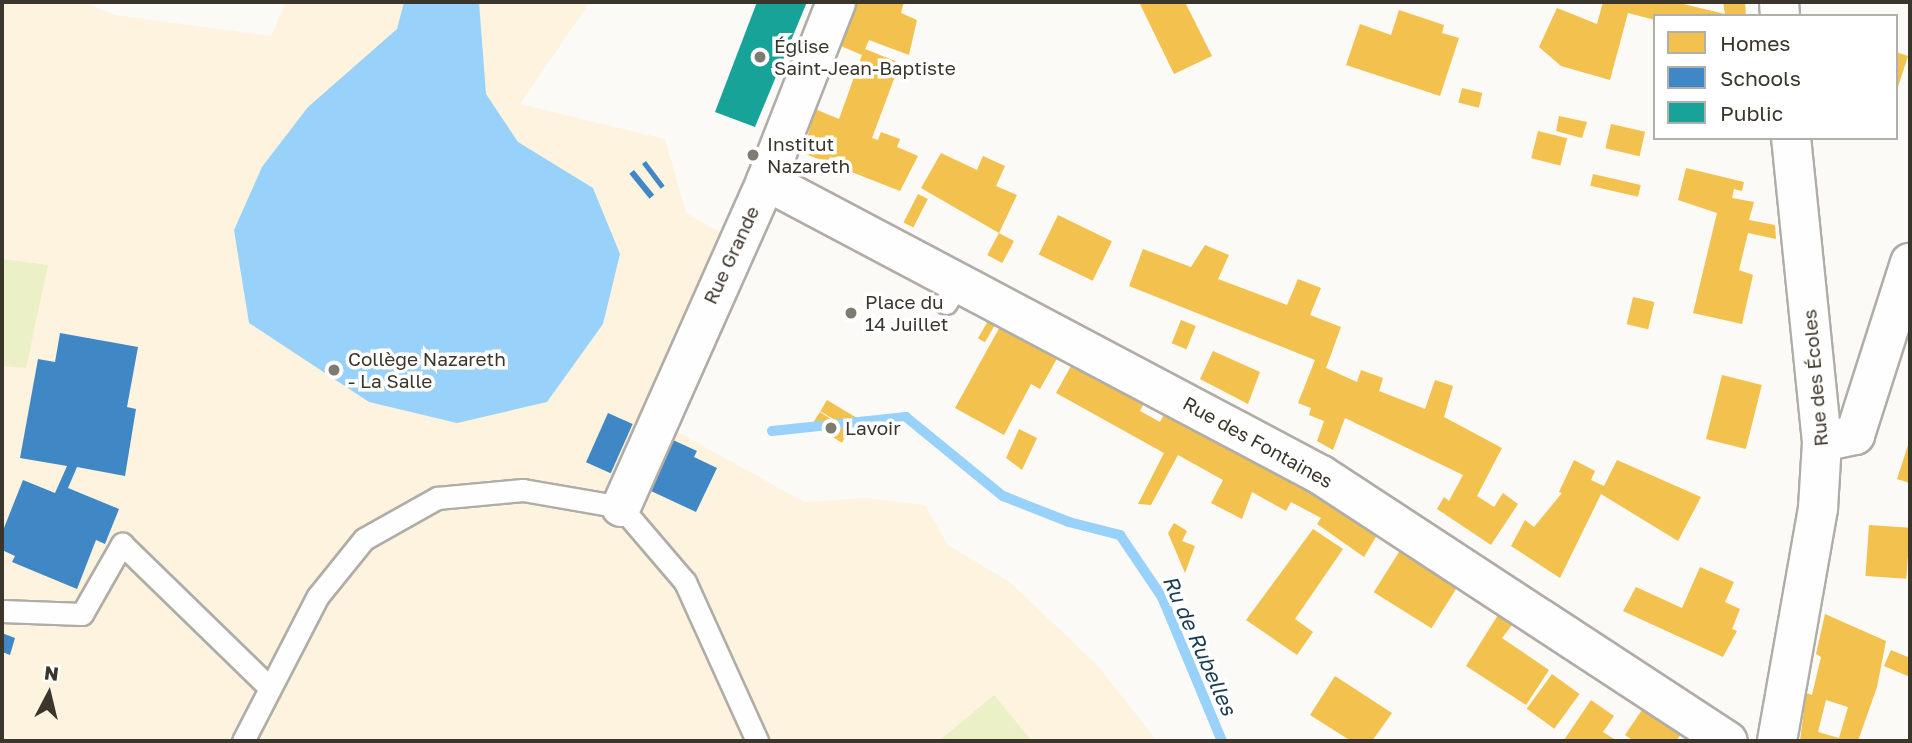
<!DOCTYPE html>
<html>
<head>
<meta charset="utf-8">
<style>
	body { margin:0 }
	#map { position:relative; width:1912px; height:743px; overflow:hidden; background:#fbfaf7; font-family:"Golos Text",sans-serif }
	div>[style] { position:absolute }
	.built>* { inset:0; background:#fdf3df }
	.green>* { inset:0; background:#ecf0c6 }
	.water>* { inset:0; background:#98d1fa }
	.homes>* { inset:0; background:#f2c14e; transform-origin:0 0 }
	.schools>* { inset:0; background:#3f88c5; transform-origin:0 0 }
	.public>* { inset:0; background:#17a398 }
	.stream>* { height:10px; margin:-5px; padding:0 5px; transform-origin:5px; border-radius:5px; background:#98d1fa }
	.roads { filter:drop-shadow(2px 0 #b0ada7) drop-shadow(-2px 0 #b0ada7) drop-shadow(0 2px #b0ada7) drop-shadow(0 -2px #b0ada7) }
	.service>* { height:21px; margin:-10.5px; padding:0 10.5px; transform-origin:10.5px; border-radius:10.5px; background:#fefefe }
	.minor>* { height:38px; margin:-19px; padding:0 19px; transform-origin:19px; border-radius:19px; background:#fefefe }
	.tertiary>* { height:38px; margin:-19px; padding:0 19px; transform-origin:19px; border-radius:19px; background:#fefefe }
	.dots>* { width:19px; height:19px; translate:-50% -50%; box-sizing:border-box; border:4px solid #fff; border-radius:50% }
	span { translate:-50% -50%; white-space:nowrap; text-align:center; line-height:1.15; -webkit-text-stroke:7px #fff; paint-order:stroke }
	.poi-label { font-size:19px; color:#3b362b }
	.left { translate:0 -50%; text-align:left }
	.street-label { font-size:19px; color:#3b362b }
	.water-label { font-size:21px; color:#183b54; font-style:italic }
	.frame { position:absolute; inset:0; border:4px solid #3b362b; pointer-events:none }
	.legend { position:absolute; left:1653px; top:14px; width:245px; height:126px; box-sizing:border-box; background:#fff; border:2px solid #b1afaa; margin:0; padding:9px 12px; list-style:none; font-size:21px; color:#3b362b }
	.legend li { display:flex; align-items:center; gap:14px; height:35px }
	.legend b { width:35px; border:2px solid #b1afaa }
	.north { position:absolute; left:14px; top:659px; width:70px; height:70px; -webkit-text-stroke:5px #fff; paint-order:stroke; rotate:7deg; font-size:19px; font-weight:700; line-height:28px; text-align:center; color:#3b362b }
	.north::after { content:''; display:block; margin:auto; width:24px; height:32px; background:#3b362b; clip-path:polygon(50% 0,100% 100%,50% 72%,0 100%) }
</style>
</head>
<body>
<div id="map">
	<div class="built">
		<i style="clip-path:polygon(2px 2px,83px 2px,115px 15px,271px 36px,286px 2px,590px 2px,520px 104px,665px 139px,686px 213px,723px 234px,647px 415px,804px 502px,866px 498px,925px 505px,948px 545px,1011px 583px,1099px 667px,1157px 741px,2px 741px)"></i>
	</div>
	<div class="green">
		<i style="clip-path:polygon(2px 259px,48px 265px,26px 368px,2px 366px)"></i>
		<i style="clip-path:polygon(994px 695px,1032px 741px,939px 741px)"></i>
	</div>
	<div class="water">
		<i style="clip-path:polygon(404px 2px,479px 2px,486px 94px,518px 142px,593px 188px,620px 254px,603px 324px,547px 402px,457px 423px,369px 402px,249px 323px,234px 230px,262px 167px,308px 107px,397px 29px)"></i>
	</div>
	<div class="homes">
		<i style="clip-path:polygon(850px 2px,904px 2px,901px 13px,917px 20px,909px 55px,869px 40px,865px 49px,900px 63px,872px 138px,878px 140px,881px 132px,900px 139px,897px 147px,918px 156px,900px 191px,803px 153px,815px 109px,839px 119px,862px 55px,836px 44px)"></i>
		<i style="clip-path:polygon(1139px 2px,1185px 2px,1212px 56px,1174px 74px)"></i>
		<i style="clip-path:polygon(1603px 2px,1675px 2px,1725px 14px,1723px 2px,1745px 2px,1746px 16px,1655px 16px,1655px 20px,1628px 13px,1610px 80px,1561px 66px,1539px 47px,1557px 8px,1597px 24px)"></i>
		<i style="clip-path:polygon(1399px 10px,1444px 25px,1442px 33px,1459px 38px,1440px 96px,1346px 65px,1360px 24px,1391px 35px)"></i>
		<i style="clip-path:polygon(1896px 52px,1908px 56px,1897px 90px,1896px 90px)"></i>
		<i style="left:1462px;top:88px;width:21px;height:15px;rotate:14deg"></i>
		<i style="clip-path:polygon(1559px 116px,1587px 122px,1582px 138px,1556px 131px)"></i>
		<i style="left:1611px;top:124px;width:35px;height:25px;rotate:13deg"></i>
		<i style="left:1538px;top:131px;width:30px;height:28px;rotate:14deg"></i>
		<i style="clip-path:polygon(941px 153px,977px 170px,983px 156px,1005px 166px,996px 186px,1017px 195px,999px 233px,921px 188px)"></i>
		<i style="clip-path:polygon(1686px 168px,1744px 182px,1742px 191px,1734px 189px,1732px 198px,1754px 202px,1749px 220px,1775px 225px,1776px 239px,1748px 233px,1739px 270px,1753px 275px,1742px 324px,1693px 313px,1717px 213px,1678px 200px)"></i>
		<i style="left:1593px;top:174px;width:49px;height:12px;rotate:13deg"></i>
		<i style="left:918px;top:194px;width:11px;height:32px;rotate:27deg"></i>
		<i style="left:1058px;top:215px;width:60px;height:44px;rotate:26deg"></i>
		<i style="left:999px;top:233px;width:17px;height:25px;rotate:28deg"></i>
		<i style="clip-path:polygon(1205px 245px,1229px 255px,1218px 279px,1287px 305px,1298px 279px,1321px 288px,1310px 315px,1341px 327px,1326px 368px,1357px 382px,1361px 370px,1383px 378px,1379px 391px,1425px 409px,1435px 380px,1453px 386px,1444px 417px,1502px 448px,1477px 496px,1494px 507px,1503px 493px,1518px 504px,1491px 545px,1437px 509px,1444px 497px,1449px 501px,1463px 475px,1345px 418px,1333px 450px,1317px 441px,1324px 421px,1309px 415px,1311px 408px,1298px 403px,1315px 360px,1129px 286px,1143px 249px,1191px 267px)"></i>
		<i style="left:1633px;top:297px;width:22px;height:28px;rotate:13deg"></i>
		<i style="left:1181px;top:320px;width:16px;height:25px;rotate:22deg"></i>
		<i style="left:988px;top:321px;width:8px;height:20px;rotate:30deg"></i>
		<i style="clip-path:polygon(1002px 323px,1059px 355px,1040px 389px,1031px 384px,1004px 435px,955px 408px)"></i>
		<i style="clip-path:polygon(1213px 351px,1260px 372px,1248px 404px,1200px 379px)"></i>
		<i style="clip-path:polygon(1076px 357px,1148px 395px,1140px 411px,1160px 422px,1169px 405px,1383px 525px,1364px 557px,1317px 524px,1321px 518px,1291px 502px,1286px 511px,1252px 492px,1242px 519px,1211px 503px,1223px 480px,1178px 455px,1151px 505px,1138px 504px,1164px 453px,1056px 393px)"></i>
		<i style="left:1722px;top:375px;width:41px;height:66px;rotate:14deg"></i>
		<i style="left:827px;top:400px;width:35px;height:13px;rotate:31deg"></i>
		<i style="left:820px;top:412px;width:35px;height:14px;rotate:33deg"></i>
		<i style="clip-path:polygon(1019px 429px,1037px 438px,1022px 470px,1006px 458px)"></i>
		<i style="clip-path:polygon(1910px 439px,1910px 483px,1897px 479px)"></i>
		<i style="clip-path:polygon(1574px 460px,1595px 471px,1591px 480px,1604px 486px,1617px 460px,1701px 497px,1678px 541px,1601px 494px,1560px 578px,1511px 546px,1525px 520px,1534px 527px,1562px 493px,1559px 492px)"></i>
		<i style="clip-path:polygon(1174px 523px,1187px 531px,1182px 541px,1195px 546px,1185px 573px,1168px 533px)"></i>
		<i style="left:1869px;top:525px;width:41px;height:51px;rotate:4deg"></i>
		<i style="clip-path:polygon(1313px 529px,1343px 549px,1295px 619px,1313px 632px,1297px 655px,1246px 620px)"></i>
		<i style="left:1404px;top:544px;width:68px;height:57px;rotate:32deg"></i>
		<i style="clip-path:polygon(1700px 567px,1734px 582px,1725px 602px,1740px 609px,1732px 629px,1737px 631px,1723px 657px,1623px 611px,1636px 587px,1682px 608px)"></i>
		<i style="clip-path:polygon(evenodd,1825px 614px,1886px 641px,1877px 687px,1858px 741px,1800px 741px,1806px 693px,1812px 695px,1821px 657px,1816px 654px,1825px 614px,1826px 700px,1848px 707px,1839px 738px,1818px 732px,1826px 700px)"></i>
		<i style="clip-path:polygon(1498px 615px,1512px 625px,1502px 638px,1549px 670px,1526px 705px,1466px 666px)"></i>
		<i style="clip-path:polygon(1891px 650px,1910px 658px,1910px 677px,1884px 666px)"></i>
		<i style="left:1552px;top:674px;width:34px;height:43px;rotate:36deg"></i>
		<i style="clip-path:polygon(1335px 676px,1392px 713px,1372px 741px,1351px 741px,1310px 715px)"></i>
		<i style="clip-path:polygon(1591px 700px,1614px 716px,1603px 732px,1617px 741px,1564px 740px)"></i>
		<i style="clip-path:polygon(1648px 701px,1687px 726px,1676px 741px,1634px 741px,1625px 735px)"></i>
	</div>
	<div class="schools">
		<i style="left:646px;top:161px;width:31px;height:5px;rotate:53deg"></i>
		<i style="left:634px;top:170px;width:32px;height:6px;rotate:51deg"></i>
		<i style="clip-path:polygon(60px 333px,138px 347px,127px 407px,136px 409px,125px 476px,77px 467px,68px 488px,119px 509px,105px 544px,96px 540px,77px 589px,12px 562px,15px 556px,2px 550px,2px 533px,23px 480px,55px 493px,67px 466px,20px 458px,38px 359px,55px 362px)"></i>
		<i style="left:608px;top:413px;width:27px;height:54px;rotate:24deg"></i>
		<i style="clip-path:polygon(673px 440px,697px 451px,694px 457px,717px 468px,696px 512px,651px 491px)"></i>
		<i style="clip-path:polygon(2px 633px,15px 638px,10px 655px,2px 652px)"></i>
	</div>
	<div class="public">
		<i style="clip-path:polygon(757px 2px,807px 2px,755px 127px,715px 112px)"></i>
	</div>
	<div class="stream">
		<i style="left:772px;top:431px;width:135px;rotate:-6deg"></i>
		<i style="left:906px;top:417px;width:125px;rotate:39.2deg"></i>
		<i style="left:1003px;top:496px;width:71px;rotate:21.5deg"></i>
		<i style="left:1069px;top:522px;width:53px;rotate:14.3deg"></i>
		<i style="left:1120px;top:535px;width:75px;rotate:55.9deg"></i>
		<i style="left:1162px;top:597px;width:156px;rotate:67.4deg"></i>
	</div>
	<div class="roads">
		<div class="service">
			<i style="left:946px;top:303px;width:21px;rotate:-62deg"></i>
			<i style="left:2px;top:611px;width:80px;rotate:2.1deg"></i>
			<i style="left:82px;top:614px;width:81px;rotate:-60.3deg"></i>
			<i style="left:122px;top:544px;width:205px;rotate:44.2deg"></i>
			<i style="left:243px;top:741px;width:163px;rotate:-62.7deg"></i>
			<i style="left:318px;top:596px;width:73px;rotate:-51.1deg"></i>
			<i style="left:364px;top:539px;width:84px;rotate:-29.3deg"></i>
			<i style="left:437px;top:498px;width:86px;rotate:-5.3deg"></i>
			<i style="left:523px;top:490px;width:99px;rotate:9.8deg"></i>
			<i style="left:621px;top:507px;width:99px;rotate:49.5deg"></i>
			<i style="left:685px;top:582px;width:175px;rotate:65.6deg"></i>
		</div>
		<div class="minor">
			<i style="left:766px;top:181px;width:628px;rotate:27.91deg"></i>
			<i style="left:1321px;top:475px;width:486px;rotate:33.2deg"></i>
			<i style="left:1822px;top:442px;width:34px;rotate:-12deg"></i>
			<i style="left:1855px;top:435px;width:181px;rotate:-72.3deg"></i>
			<i style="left:621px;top:507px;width:357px;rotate:-66deg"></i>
			<i style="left:766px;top:181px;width:192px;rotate:-68.6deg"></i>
		</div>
		<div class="tertiary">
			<i style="left:1779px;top:2px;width:14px;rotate:86deg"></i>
			<i style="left:1777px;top:741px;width:237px;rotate:-80deg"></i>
			<i style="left:1818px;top:508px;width:66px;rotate:-86.5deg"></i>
			<i style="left:1822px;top:442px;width:306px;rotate:-95.8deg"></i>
		</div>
	</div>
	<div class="dots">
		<i style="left:760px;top:57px;background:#7e7b72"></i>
		<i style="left:753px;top:155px;background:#7e7b72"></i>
		<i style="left:851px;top:313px;background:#7e7b72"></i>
		<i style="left:334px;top:370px;background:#7e7b72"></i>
		<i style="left:831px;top:428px;background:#7e7b72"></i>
	</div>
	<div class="poi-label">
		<span class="left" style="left:774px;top:57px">Église<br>Saint-Jean-Baptiste</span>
		<span class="left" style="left:767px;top:155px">Institut<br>Nazareth</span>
		<span class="left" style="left:865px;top:313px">Place du<br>14 Juillet</span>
		<span class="left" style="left:348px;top:370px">Collège Nazareth<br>- La Salle</span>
		<span class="left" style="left:845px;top:428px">Lavoir</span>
	</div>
	<div class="street-label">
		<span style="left:731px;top:255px;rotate:-65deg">Rue Grande</span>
		<span style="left:1815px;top:378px;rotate:-95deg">Rue des Écoles</span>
		<span style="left:1258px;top:442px;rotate:29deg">Rue des Fontaines</span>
	</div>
	<div class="water-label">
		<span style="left:1200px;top:645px;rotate:66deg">Ru de Rubelles</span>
	</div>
	<div class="frame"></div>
	<ul class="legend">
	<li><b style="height:19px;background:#f2c14e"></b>Homes</li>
	<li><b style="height:19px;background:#3f88c5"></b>Schools</li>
	<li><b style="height:19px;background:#17a398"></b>Public</li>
	</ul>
	<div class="north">N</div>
</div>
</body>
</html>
